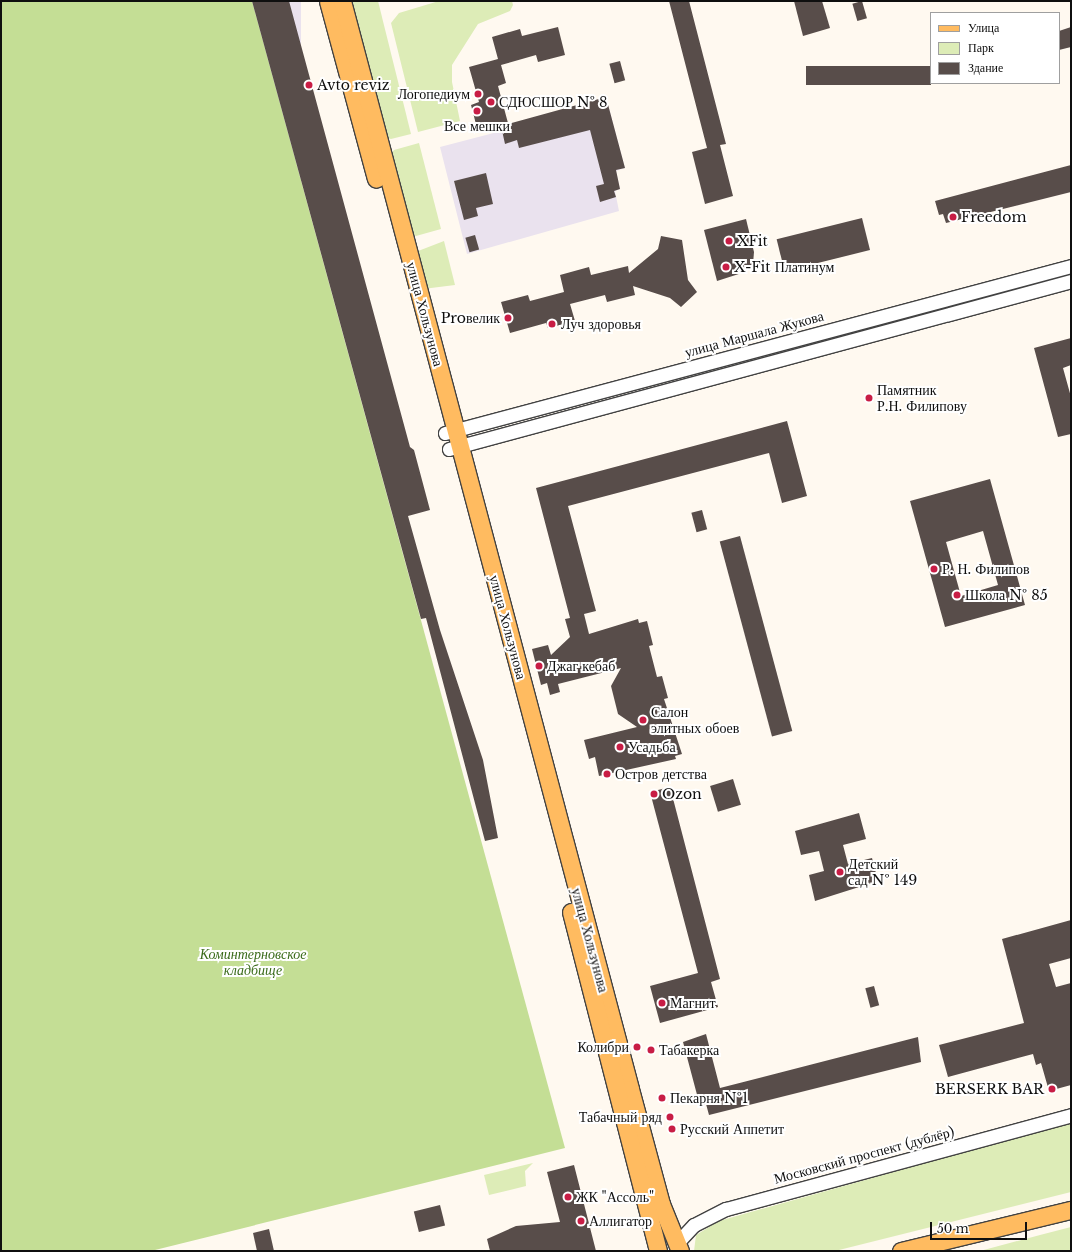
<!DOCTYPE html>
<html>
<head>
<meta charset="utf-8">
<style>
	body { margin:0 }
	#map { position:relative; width:1072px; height:1252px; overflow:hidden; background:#fff9f0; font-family:"Libre Baskerville",serif }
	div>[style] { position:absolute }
	.industrial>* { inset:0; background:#eae2ee; transform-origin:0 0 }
	.green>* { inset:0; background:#ddecb7 }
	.forest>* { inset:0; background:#c4de95 }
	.building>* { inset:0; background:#584d4a; transform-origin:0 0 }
	.roads { filter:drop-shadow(1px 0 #424242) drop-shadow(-1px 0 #424242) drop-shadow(0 1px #424242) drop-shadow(0 -1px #424242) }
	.minor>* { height:13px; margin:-6.5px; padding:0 6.5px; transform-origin:6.5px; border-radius:6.5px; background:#fff }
	.major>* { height:17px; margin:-8.5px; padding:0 8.5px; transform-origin:8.5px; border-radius:8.5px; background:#ffbb60 }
	.dots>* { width:11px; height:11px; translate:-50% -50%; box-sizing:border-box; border:2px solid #fff; border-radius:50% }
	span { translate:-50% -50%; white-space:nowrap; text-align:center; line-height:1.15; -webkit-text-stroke:4px #fff; paint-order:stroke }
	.poi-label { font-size:14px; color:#0f0f0f }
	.left { translate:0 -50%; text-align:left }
	.right { translate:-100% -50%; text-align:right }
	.street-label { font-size:14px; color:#0f0f0f }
	.park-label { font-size:14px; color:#3a6b1a; font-style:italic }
	.frame { position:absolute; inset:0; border:2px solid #0f0f0f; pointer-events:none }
	.legend { position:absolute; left:930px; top:12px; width:130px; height:72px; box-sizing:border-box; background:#fff; border:1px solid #9f9f9f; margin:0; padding:5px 7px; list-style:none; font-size:12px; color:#0f0f0f }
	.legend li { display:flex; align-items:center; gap:8px; height:20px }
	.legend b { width:20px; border:1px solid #9f9f9f }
	.scale { position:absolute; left:930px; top:1222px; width:97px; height:18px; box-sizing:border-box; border:2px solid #0f0f0f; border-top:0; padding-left:5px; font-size:12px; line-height:14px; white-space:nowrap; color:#0f0f0f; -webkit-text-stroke:3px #fff; paint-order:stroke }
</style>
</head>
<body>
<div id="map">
	<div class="industrial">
		<i style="left:252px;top:1px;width:49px;height:641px"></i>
		<i style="clip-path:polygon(606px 97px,625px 168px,616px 171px,620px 189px,615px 191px,619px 211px,467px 254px,440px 147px,520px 126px)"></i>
	</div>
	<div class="green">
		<i style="clip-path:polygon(347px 1px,378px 1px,411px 134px,391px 139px,383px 137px)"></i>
		<i style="clip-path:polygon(439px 1px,512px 1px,513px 5px,510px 11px,478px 24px,452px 65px,452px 82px,460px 121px,418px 132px,391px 23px,399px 13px)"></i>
		<i style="clip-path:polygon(419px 143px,441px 229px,416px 236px,408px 232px,388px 157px,394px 150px)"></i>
		<i style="clip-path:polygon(444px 241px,455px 285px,423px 289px,413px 253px)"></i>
		<i style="clip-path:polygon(1071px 1122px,1071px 1192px,835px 1251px,694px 1251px,696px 1235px,719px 1221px)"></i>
		<i style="clip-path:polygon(533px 1163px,525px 1171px,526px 1186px,489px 1195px,484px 1175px)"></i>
		<i style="clip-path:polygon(1071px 1227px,1071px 1251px,980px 1251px,1040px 1235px)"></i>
	</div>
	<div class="forest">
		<i style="clip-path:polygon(1px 1px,252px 1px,565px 1148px,151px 1251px,1px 1251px)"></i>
	</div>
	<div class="building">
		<i style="clip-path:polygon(252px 1px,289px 1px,410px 447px,414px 450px,430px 510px,408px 516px,440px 630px,483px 760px,498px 838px,485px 841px,426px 618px,421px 619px)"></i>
		<i style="clip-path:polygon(669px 1px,689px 1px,726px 144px,720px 145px,733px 196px,705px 204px,692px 152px,707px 148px)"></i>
		<i style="clip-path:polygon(794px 1px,822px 1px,830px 28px,803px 36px)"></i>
		<i style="left:862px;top:1px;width:18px;height:10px;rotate:74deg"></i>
		<i style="clip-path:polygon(558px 27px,565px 55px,538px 62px,536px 55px,501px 65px,506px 83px,498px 86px,508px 123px,478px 132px,471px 105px,479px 102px,469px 67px,498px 59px,492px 37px,520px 29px,522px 36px)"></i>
		<i style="clip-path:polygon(1071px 27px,1071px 47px,1059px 50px,1059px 31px)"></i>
		<i style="left:620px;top:61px;width:20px;height:11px;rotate:75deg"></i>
		<i style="left:931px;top:66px;width:19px;height:125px;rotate:90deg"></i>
		<i style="clip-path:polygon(606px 97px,625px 168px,616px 170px,620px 189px,614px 191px,616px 197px,600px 202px,596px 186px,604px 184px,590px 130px,519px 148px,517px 140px,505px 144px,501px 126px)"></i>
		<i style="clip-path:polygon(1071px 165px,1071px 192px,946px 223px,943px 214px,939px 215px,935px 201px)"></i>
		<i style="clip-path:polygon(486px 173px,493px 204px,476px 208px,478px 216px,464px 220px,454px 181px)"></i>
		<i style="left:862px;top:218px;width:33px;height:88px;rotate:76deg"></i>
		<i style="clip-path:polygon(746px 219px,754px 252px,753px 264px,745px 272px,717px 281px,704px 230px)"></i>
		<i style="left:475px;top:235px;width:15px;height:10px;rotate:74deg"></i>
		<i style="clip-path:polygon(661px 236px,682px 240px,688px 280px,697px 292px,681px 307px,670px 298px,633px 286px,635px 295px,607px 302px,605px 295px,570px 304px,575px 321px,548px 328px,546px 323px,510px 333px,501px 302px,528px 295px,530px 301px,564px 292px,560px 275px,589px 267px,591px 275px,628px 266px,629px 273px,658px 249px)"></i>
		<i style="clip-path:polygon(1071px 338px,1071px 365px,1063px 368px,1071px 397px,1071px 434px,1058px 437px,1034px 348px)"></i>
		<i style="clip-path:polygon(787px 421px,807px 496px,782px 503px,769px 453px,568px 506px,596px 611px,584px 614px,589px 634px,638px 619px,639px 623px,647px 621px,653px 645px,649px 646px,657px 677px,662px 676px,668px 698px,664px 699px,682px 754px,675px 756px,676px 759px,599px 776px,595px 757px,589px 759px,584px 740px,637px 727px,618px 714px,611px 686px,621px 668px,558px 684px,560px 692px,550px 695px,547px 683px,541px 685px,532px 649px,548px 645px,551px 655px,570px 637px,565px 619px,570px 618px,536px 488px)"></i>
		<i style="clip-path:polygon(evenodd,990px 479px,1025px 605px,945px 627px,910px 501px,990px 479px,983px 531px,998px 585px,961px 596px,946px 542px,983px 531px)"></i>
		<i style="left:702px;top:510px;width:20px;height:11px;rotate:75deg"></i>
		<i style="left:740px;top:536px;width:202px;height:21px;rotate:75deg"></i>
		<i style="left:733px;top:779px;width:27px;height:24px;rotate:73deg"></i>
		<i style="clip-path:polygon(670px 787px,720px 979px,711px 982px,718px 1007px,660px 1023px,650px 986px,698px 973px,650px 792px)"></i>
		<i style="clip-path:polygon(859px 813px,866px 839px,843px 845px,848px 864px,872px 858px,878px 881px,815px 901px,809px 875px,824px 871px,819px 851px,801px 855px,795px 831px)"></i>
		<i style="clip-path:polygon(1071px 920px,1071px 958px,1049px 964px,1056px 987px,1071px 983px,1071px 1085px,1049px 1091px,1041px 1063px,1036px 1065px,1033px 1054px,948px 1077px,939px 1045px,1024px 1023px,1002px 939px)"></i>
		<i style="left:874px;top:986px;width:20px;height:9px;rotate:75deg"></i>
		<i style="clip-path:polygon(706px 1034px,720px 1088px,918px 1037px,921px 1062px,709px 1115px,706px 1104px,700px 1106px,683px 1042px)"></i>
		<i style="clip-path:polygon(574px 1165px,596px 1251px,490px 1251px,487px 1239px,516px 1226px,560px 1222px,547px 1172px)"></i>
		<i style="left:440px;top:1205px;width:21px;height:27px;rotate:76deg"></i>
		<i style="clip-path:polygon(269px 1229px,274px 1251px,257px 1251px,253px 1233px)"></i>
	</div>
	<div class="roads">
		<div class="minor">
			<i style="left:445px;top:433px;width:648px;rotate:-14.94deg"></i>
			<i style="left:449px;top:449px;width:644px;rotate:-15.11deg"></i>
			<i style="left:676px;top:1244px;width:26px;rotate:-47deg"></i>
			<i style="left:694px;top:1225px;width:36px;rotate:-27deg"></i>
			<i style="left:726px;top:1209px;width:358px;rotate:-15.2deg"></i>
		</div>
		<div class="major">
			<i style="left:328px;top:1px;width:184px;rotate:74.9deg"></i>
			<i style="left:342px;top:1px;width:1125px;rotate:75.17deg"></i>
			<i style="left:630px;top:1089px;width:119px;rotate:74.9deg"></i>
			<i style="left:661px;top:1204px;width:51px;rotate:68deg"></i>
			<i style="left:571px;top:912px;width:350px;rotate:75.6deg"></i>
			<i style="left:901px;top:1251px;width:175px;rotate:-13.6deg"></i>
		</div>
	</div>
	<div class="dots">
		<i style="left:309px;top:85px;background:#c81d45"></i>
		<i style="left:478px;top:94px;background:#c81d45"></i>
		<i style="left:491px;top:102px;background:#c81d45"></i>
		<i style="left:477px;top:111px;background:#c81d45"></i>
		<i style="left:953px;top:217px;background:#c81d45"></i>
		<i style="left:729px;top:241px;background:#c81d45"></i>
		<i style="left:726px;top:267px;background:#c81d45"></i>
		<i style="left:508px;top:318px;background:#c81d45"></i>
		<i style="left:552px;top:324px;background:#c81d45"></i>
		<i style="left:869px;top:398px;background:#c81d45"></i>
		<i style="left:934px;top:569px;background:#c81d45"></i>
		<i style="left:957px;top:595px;background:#c81d45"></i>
		<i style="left:539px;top:666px;background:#c81d45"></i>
		<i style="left:643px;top:720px;background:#c81d45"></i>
		<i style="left:620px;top:747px;background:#c81d45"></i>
		<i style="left:607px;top:774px;background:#c81d45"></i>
		<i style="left:654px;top:794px;background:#c81d45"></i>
		<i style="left:840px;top:872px;background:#c81d45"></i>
		<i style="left:662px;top:1003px;background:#c81d45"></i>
		<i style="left:637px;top:1047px;background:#c81d45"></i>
		<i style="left:651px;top:1050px;background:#c81d45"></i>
		<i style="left:1052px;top:1089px;background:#c81d45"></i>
		<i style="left:662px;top:1098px;background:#c81d45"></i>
		<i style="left:670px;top:1117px;background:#c81d45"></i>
		<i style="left:672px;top:1129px;background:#c81d45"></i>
		<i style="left:568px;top:1197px;background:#c81d45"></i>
		<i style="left:581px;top:1221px;background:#c81d45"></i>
	</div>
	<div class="poi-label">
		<span class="left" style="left:317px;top:85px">Avto reviz</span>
		<span class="right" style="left:470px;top:94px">Логопедиум</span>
		<span class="left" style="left:499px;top:102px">СДЮСШОР № 8</span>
		<span style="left:477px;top:126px">Все мешки</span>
		<span class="left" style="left:961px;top:217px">Freedom</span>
		<span class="left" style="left:737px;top:241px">XFit</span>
		<span class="left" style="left:734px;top:267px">X-Fit Платинум</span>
		<span class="right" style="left:500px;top:318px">Proвелик</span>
		<span class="left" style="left:561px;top:324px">Луч здоровья</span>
		<span class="left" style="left:877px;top:398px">Памятник<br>Р.Н. Филипову</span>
		<span class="left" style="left:942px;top:569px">Р. Н. Филипов</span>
		<span class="left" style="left:965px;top:595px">Школа № 85</span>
		<span class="left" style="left:547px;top:666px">Джаг кебаб</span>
		<span class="left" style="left:651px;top:720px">Салон<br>элитных обоев</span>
		<span class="left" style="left:628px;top:747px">Усадьба</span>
		<span class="left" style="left:615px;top:774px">Остров детства</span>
		<span class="left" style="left:662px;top:794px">Ozon</span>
		<span class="left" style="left:848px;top:872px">Детский<br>сад № 149</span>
		<span class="left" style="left:670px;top:1003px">Магнит</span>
		<span class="right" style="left:629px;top:1047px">Колибри</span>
		<span class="left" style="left:659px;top:1050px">Табакерка</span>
		<span class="right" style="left:1044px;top:1089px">BERSERK BAR</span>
		<span class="left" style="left:670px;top:1098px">Пекарня №1</span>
		<span class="right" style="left:662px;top:1117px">Табачный ряд</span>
		<span class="left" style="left:680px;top:1129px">Русский Аппетит</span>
		<span class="left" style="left:576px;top:1197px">ЖК "Ассоль"</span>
		<span class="left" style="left:589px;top:1221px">Аллигатор</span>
	</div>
	<div class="street-label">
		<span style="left:425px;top:314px;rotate:75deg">улица Хользунова</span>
		<span style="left:754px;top:334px;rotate:-15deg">улица Маршала Жукова</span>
		<span style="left:508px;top:627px;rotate:75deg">улица Хользунова</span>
		<span style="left:590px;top:940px;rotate:75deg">улица Хользунова</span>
		<span style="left:864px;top:1155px;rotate:-15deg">Московский проспект (дублёр)</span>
	</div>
	<div class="park-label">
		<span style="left:253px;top:962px">Коминтерновское<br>кладбище</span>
	</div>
	<div class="frame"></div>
	<ul class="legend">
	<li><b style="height:5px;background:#ffbb60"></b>Улица</li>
	<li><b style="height:11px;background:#ddecb7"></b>Парк</li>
	<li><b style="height:11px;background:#584d4a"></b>Здание</li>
	</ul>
	<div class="scale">50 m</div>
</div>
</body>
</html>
